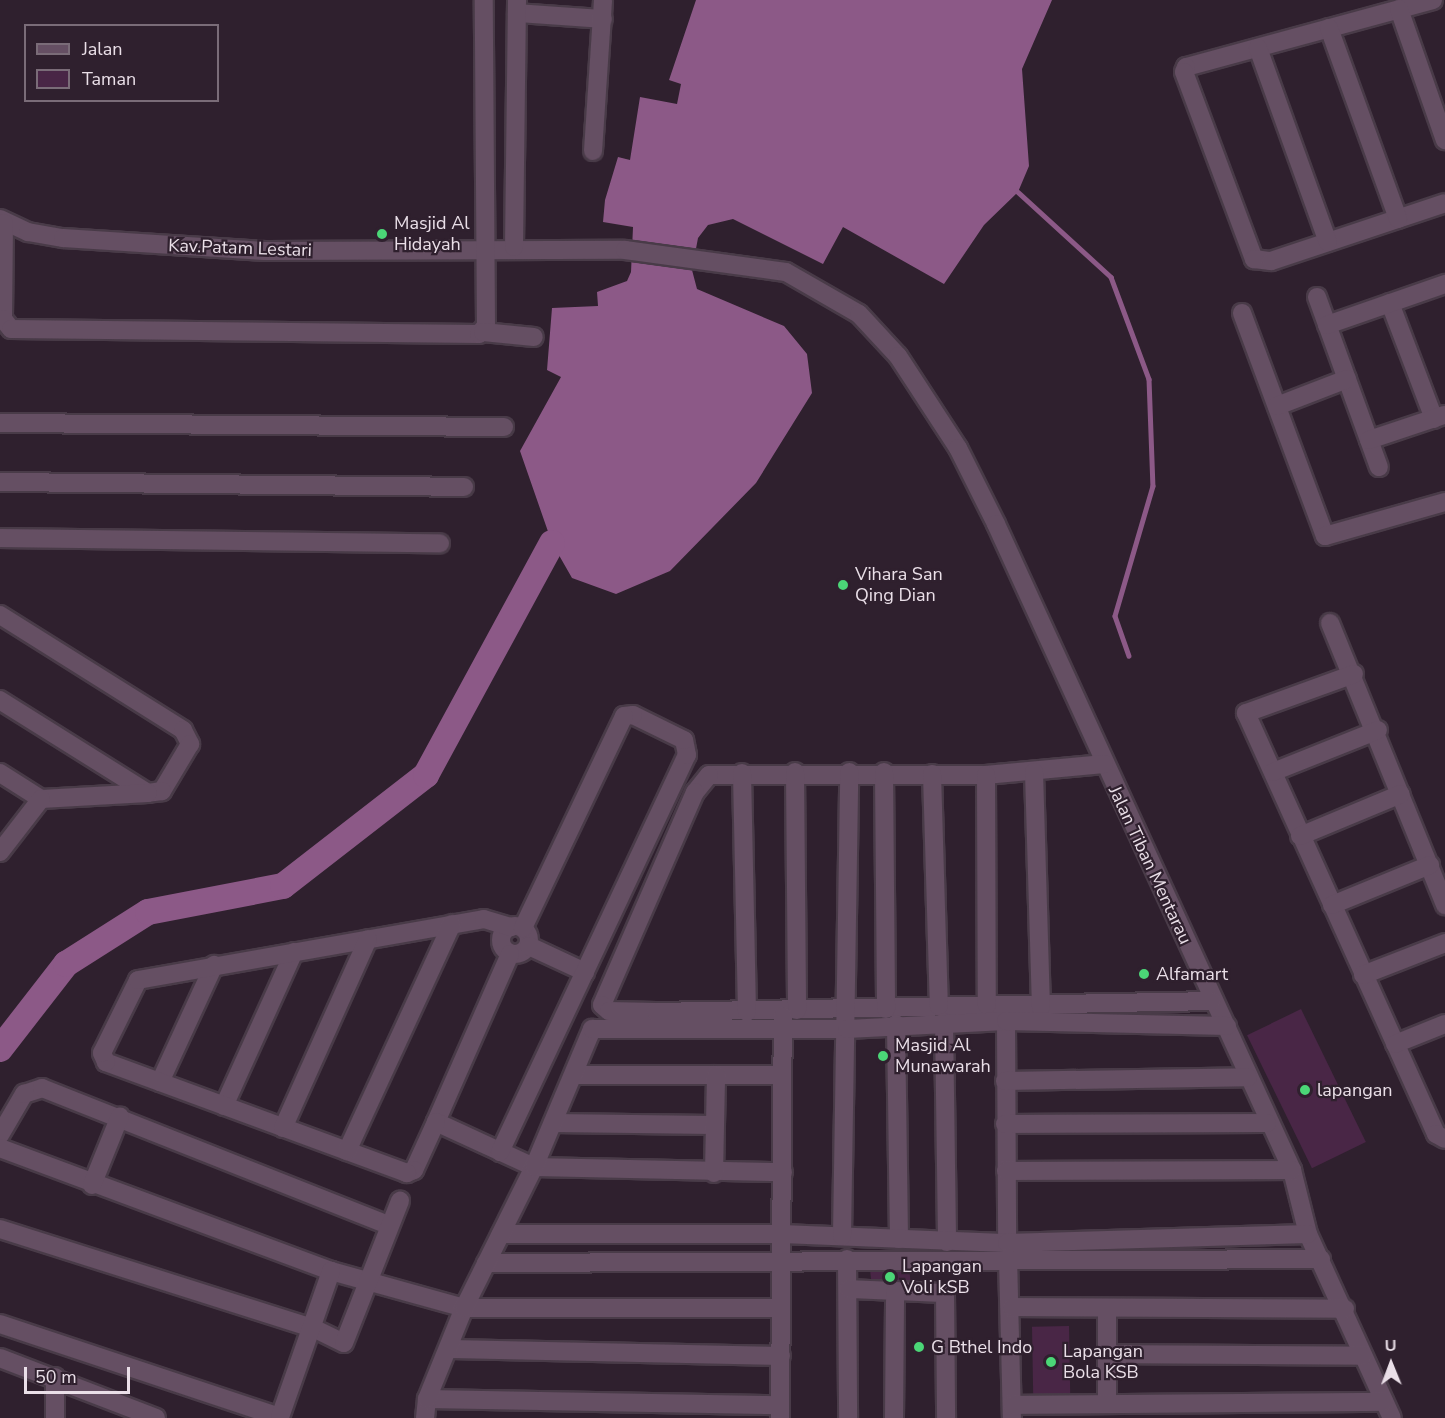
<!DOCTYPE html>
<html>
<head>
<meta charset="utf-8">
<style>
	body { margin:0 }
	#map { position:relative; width:1445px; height:1418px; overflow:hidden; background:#2f202e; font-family:"Nunito Sans",sans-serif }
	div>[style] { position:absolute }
	.green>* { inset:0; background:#492646; transform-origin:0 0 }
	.water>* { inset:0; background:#8c5987 }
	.stream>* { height:4.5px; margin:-2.25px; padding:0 2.25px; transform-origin:2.25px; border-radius:2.25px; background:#8c5987 }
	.river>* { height:26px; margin:-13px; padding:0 13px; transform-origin:13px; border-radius:13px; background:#8c5987 }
	.roads { filter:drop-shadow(2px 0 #493b48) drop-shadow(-2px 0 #493b48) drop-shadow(0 2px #493b48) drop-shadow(0 -2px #493b48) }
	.minor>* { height:18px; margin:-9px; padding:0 9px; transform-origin:9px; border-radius:9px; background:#654f63 }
	.minor>.ring { margin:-9px; padding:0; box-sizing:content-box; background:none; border:18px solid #654f63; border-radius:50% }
	.dots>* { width:16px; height:16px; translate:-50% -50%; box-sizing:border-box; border:3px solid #2f202e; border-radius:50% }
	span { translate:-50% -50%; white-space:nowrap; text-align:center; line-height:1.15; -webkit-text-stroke:4.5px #2f202e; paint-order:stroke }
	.poi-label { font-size:18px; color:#eadfe8 }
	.left { translate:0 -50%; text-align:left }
	.street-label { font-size:18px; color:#eadfe8 }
	.legend { position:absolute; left:24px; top:24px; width:195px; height:78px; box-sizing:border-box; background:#2f202e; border:2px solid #7a6c78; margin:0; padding:8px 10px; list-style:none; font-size:18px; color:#eadfe8 }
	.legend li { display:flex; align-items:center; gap:12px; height:30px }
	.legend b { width:30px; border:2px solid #7a6c78 }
	.north { position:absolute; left:1361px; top:1334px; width:60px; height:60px; -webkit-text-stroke:4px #2f202e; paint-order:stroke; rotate:359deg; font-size:16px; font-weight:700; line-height:24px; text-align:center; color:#eadfe8 }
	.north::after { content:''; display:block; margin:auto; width:21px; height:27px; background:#eadfe8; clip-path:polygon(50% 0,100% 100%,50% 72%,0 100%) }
	.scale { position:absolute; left:24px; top:1367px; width:106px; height:27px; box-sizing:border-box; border:3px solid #eadfe8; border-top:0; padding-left:8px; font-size:18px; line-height:21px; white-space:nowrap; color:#eadfe8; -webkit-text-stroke:4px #2f202e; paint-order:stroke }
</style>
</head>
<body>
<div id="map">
	<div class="green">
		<i style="left:1301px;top:1009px;width:148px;height:60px;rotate:64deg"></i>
		<i style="left:909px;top:1267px;width:19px;height:39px;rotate:84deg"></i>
		<i style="left:1069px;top:1326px;width:71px;height:37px;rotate:89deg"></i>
	</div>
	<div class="water">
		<i style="clip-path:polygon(696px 0,1052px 0,1022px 69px,1029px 166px,1018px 192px,984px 225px,944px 284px,843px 227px,823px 264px,733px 219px,708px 225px,698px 238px,692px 270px,697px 289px,784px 326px,807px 354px,812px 393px,756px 483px,670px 571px,616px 594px,572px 578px,552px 543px,520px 451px,561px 377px,547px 370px,552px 308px,598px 306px,597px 292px,627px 281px,631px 272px,633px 227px,603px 222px,605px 200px,618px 157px,630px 160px,640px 97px,677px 104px,681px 84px,669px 80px)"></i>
	</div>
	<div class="stream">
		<i style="left:1018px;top:192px;width:126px;rotate:42.4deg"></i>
		<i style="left:1111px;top:277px;width:109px;rotate:69.6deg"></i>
		<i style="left:1149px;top:379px;width:107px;rotate:87.9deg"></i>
		<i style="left:1153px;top:486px;width:135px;rotate:106.3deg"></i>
		<i style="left:1115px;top:616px;width:42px;rotate:70.7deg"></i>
	</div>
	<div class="river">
		<i style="left:0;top:1049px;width:108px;rotate:-52.2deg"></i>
		<i style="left:66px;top:964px;width:97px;rotate:-32.4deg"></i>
		<i style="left:148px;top:912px;width:137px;rotate:-10.9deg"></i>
		<i style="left:283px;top:886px;width:181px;rotate:-37.8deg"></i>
		<i style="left:426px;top:775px;width:264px;rotate:-61.5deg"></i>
	</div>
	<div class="roads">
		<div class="minor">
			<i style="left:1433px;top:0;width:256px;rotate:164.8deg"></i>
			<i style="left:1186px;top:67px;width:5px;rotate:112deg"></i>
			<i style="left:1184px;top:72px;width:200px;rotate:69.5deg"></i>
			<i style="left:1254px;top:259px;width:17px;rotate:7deg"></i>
			<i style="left:1271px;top:261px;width:183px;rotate:-18.4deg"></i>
			<i style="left:1399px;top:9px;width:139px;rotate:70.7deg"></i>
			<i style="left:517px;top:13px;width:86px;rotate:4deg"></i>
			<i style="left:1329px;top:28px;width:203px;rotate:70.1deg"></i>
			<i style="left:1258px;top:48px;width:206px;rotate:70.2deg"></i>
			<i style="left:593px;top:151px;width:151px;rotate:-86.2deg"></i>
			<i style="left:0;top:219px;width:31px;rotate:25deg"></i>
			<i style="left:28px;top:232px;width:36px;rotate:10deg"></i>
			<i style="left:63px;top:238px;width:202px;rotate:3.7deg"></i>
			<i style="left:265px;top:251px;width:360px;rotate:-0.2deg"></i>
			<i style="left:625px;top:250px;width:162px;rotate:7.8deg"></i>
			<i style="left:786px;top:272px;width:84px;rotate:29.9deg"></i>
			<i style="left:859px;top:314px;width:57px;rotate:47.1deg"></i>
			<i style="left:898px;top:356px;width:110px;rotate:56.9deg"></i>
			<i style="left:958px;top:448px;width:85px;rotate:63.4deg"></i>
			<i style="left:996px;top:524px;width:711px;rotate:65.38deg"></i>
			<i style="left:1292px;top:1170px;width:66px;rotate:76deg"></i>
			<i style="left:1308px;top:1234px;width:202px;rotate:65.5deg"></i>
			<i style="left:4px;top:223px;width:96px;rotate:90.6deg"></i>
			<i style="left:3px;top:319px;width:13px;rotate:51deg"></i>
			<i style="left:11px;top:329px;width:468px;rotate:0.6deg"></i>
			<i style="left:479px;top:334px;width:11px;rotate:-49deg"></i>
			<i style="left:486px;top:326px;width:326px;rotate:-90.4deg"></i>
			<i style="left:514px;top:247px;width:247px;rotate:-89.3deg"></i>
			<i style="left:1317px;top:297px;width:181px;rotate:70deg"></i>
			<i style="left:1390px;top:303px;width:124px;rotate:69.2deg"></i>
			<i style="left:1242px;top:313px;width:238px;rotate:69.6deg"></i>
			<i style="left:1325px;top:536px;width:125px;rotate:-15.8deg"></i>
			<i style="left:1327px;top:325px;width:125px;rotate:-19.2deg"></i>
			<i style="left:483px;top:332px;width:51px;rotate:5.6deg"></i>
			<i style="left:1277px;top:406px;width:75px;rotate:-21.1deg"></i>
			<i style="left:0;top:423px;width:504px;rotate:0.45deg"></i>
			<i style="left:1369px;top:440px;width:79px;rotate:-18.4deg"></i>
			<i style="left:0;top:482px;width:464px;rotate:0.6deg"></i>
			<i style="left:0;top:538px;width:440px;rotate:0.7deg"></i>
			<i style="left:0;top:615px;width:216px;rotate:32.1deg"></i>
			<i style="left:183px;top:730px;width:16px;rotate:63deg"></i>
			<i style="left:190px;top:744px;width:55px;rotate:120.8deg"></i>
			<i style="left:162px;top:791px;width:14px;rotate:172deg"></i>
			<i style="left:148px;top:793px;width:175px;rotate:-147.9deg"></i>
			<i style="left:1330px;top:623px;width:305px;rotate:67.8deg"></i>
			<i style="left:1354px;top:674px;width:115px;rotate:160.1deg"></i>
			<i style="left:1246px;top:713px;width:462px;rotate:65.7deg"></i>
			<i style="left:1436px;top:1134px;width:10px;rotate:29deg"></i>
			<i style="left:1104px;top:764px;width:119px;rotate:174.7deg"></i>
			<i style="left:986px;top:775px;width:277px;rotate:180deg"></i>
			<i style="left:709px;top:775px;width:22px;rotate:129deg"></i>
			<i style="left:695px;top:792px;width:232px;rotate:113.6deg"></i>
			<i style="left:602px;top:1005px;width:9px;rotate:41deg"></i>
			<i style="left:609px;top:1011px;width:47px;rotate:1.2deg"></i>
			<i style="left:656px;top:1012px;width:556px;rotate:-1.13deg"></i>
			<i style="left:795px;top:772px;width:238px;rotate:89.5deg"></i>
			<i style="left:884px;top:772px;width:237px;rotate:89.5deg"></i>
			<i style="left:1034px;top:772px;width:235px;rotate:88.3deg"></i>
			<i style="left:1273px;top:772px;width:113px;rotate:-21.8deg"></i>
			<i style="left:0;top:773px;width:49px;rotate:32.4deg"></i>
			<i style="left:41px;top:799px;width:107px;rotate:-3.2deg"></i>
			<i style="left:742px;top:773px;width:239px;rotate:88.8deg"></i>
			<i style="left:932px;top:774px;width:232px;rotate:88.3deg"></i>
			<i style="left:986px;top:775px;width:230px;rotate:89.8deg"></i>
			<i style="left:1300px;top:836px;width:109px;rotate:-22.6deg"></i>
			<i style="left:0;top:852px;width:67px;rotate:-52.3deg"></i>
			<i style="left:1332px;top:905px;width:106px;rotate:-22.2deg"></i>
			<i class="ring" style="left:501px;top:926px;width:10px;height:10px"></i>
			<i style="left:529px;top:946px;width:62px;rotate:24.9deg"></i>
			<i style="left:510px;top:954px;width:184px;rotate:113.8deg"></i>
			<i style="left:436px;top:1122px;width:108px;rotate:24.7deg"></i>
			<i style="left:534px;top:1167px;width:249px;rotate:1.2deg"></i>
			<i style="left:1363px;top:975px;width:88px;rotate:-21.3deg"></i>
			<i style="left:1006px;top:1021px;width:222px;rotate:89.7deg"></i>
			<i style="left:944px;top:1022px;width:220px;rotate:89.2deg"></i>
			<i style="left:896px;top:1024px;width:215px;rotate:89.2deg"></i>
			<i style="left:1395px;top:1044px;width:54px;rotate:-21.8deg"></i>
			<i style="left:574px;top:1075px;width:208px"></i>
			<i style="left:1005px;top:1081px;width:243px;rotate:-0.9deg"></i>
			<i style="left:160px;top:1082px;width:129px;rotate:-65.2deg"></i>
			<i style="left:224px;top:1106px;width:169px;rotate:-65.6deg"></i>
			<i style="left:436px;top:1122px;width:53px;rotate:114.6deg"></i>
			<i style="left:414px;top:1170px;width:8px;rotate:157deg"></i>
			<i style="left:407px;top:1173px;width:321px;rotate:-159.8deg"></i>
			<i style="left:106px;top:1062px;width:10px;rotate:-114deg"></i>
			<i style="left:102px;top:1053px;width:81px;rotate:-63.7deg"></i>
			<i style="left:138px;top:980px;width:351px;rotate:-10deg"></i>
			<i style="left:484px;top:919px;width:28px;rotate:17deg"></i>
			<i style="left:553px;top:1123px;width:160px;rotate:0.7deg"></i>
			<i style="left:1005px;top:1124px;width:262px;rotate:-0.2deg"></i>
			<i style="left:283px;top:1128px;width:207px;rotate:-65.8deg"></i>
			<i style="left:0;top:1135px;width:48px;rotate:-59.7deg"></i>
			<i style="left:24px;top:1094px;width:19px;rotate:-18deg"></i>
			<i style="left:42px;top:1088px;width:372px;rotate:21.6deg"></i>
			<i style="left:0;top:1148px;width:353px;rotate:20.4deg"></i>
			<i style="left:331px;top:1271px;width:138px;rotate:15.5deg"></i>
			<i style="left:464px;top:1308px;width:317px"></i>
			<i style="left:347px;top:1151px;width:250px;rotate:-65.2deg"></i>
			<i style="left:500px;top:1152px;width:439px;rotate:-64.8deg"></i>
			<i style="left:687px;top:755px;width:15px;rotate:-101deg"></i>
			<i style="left:684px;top:740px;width:57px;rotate:-153.9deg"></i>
			<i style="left:633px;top:715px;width:9px;rotate:174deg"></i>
			<i style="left:624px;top:716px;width:235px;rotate:115.5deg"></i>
			<i style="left:1006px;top:1171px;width:286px;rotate:-0.2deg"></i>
			<i style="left:714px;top:1173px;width:98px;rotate:-88.8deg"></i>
			<i style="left:92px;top:1185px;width:74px;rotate:-67.9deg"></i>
			<i style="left:0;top:1229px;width:328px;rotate:17.6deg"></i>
			<i style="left:313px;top:1328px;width:34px;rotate:26deg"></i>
			<i style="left:344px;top:1343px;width:153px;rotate:-68.5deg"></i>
			<i style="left:501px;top:1234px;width:281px"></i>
			<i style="left:782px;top:1234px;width:225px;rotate:2.3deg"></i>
			<i style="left:1007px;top:1243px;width:301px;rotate:-1.7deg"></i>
			<i style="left:842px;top:1236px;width:464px;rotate:-89.1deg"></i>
			<i style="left:1008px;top:1258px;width:160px;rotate:88.6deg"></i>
			<i style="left:847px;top:1259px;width:159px;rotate:89.6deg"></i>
			<i style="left:486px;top:1263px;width:835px;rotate:-0.27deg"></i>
			<i style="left:849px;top:1289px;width:96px;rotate:2.4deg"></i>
			<i style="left:945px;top:1293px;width:125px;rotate:89.5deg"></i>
			<i style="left:1012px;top:1307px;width:333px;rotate:0.3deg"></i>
			<i style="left:0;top:1324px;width:295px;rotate:18.4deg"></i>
			<i style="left:280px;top:1417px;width:155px;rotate:-70.7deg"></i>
			<i style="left:451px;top:1349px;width:330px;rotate:1.2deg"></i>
			<i style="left:1106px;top:1354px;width:257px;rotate:0.4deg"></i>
			<i style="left:0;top:1358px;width:167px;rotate:21deg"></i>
			<i style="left:55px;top:1377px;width:41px;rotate:90deg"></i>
			<i style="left:427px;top:1399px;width:352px;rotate:1deg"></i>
			<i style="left:1107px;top:1404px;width:93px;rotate:-90deg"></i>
			<i style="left:1012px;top:1405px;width:372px;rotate:-0.5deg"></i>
			<i style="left:425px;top:1418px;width:19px;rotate:-84deg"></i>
			<i style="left:427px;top:1399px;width:98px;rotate:-67.9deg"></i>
			<i style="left:464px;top:1308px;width:157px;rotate:-63.6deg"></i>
			<i style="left:534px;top:1167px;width:150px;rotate:-67.2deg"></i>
			<i style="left:592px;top:1029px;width:255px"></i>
			<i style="left:847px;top:1029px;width:159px;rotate:-2.9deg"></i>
			<i style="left:1006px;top:1021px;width:221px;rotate:1.3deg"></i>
			<i style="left:780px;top:1418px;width:402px;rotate:-89.6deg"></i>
			<i style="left:894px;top:1418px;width:125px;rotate:-89.5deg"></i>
		</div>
	</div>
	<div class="dots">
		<i style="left:382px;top:234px;background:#4bd677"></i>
		<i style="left:843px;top:585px;background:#4bd677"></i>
		<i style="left:1144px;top:974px;background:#4bd677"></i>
		<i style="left:883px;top:1056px;background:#4bd677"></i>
		<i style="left:1305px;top:1090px;background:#4bd677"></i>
		<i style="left:890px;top:1277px;background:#4bd677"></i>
		<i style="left:919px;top:1347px;background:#4bd677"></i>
		<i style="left:1051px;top:1362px;background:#4bd677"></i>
	</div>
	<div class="poi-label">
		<span class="left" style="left:394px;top:234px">Masjid Al<br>Hidayah</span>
		<span class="left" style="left:855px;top:585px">Vihara San<br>Qing Dian</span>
		<span class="left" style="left:1156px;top:974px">Alfamart</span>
		<span class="left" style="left:895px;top:1056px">Masjid Al<br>Munawarah</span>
		<span class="left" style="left:1317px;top:1090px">lapangan</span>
		<span class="left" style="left:902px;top:1277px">Lapangan<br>Voli kSB</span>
		<span class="left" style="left:931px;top:1347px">G Bthel Indo</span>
		<span class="left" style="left:1063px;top:1362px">Lapangan<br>Bola KSB</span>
	</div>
	<div class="street-label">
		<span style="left:240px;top:248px;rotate:2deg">Kav.Patam Lestari</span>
		<span style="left:1150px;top:865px;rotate:65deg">Jalan Tiban Mentarau</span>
	</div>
	<ul class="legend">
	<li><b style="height:8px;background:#654f63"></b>Jalan</li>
	<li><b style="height:16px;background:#492646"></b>Taman</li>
	</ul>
	<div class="north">U</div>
	<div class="scale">50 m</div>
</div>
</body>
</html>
